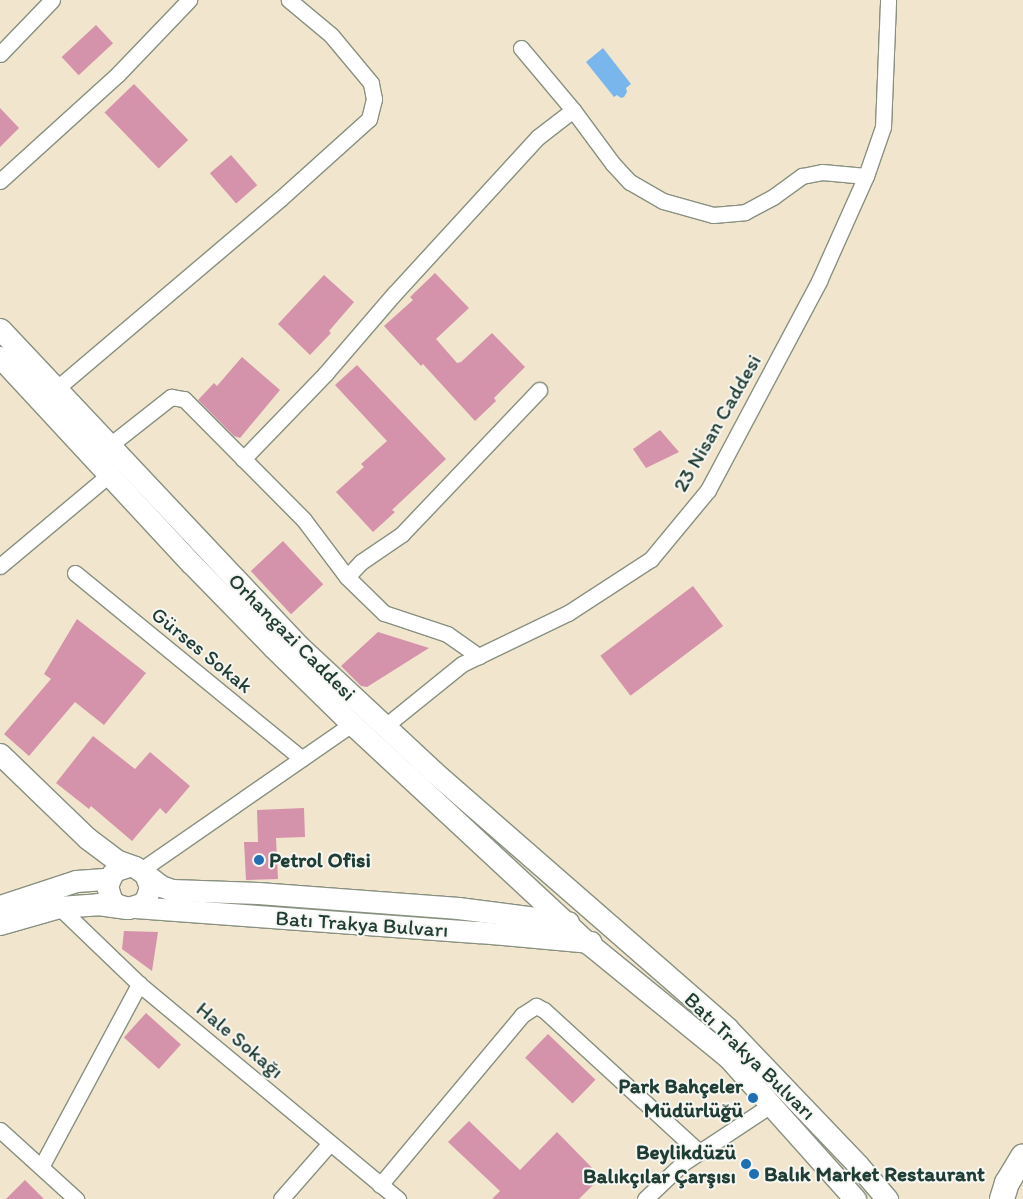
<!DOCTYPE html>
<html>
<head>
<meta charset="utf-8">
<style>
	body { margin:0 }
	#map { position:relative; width:1023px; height:1199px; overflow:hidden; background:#f2e5cd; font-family:Itim,sans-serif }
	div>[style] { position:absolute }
	.water>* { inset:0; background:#79b6ec }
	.building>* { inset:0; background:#d492ab; transform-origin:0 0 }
	.roads { filter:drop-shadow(1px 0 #889180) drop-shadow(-1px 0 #889180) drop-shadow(0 1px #889180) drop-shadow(0 -1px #889180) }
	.street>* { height:15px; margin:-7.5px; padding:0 7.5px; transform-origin:7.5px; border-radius:7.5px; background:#fff }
	.secondary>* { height:21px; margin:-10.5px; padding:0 10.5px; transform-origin:10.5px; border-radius:10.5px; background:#fff }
	.primary>* { height:24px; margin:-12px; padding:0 12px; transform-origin:12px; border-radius:12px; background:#fff }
	.dots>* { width:14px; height:14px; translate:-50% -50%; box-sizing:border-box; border:2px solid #f6f6f2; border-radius:50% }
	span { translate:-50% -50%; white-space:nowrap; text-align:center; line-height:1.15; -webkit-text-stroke:4px #f6f6f2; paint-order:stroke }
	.street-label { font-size:21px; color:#1f3d34 }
	.poi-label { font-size:21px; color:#1f3d34; font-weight:700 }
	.left { translate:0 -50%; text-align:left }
	.right { translate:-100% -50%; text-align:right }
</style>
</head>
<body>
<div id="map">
	<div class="water">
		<i style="clip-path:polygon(603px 48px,631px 84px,626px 88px,627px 92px,624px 97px,621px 98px,617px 95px,614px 97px,586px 62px)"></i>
	</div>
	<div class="building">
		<i style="left:96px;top:25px;width:25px;height:47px;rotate:47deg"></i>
		<i style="left:134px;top:84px;width:78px;height:41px;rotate:46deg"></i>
		<i style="clip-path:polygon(0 108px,19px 128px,0 147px)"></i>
		<i style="left:231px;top:155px;width:40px;height:28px;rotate:49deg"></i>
		<i style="clip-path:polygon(435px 273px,469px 308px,436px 339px,457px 363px,461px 362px,492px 333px,525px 367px,494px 398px,496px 401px,475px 421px,423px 364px,421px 366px,384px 326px,413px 300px,410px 297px)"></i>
		<i style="clip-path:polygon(324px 275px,354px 302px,329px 331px,331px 333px,310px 355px,278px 324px)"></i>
		<i style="clip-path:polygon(242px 357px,280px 390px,240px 438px,234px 436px,198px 400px,214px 383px,217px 386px)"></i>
		<i style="clip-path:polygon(357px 365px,446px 459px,392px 510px,395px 512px,373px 532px,336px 492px,364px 467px,361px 464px,387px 441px,335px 385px)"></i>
		<i style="clip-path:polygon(660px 430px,679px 452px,646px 468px,633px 449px)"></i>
		<i style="left:283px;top:541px;width:59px;height:44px;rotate:47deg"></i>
		<i style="left:693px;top:586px;width:50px;height:116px;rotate:53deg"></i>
		<i style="clip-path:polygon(77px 619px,146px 673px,104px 725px,75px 702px,29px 756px,4px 734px,51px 679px,44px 674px)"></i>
		<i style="clip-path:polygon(378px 632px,429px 648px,367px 687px,361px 686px,341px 666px)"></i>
		<i style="clip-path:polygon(93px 736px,135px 769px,150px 752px,190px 786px,166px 814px,160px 808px,132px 841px,91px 806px,89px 809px,56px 783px)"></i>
		<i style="clip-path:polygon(304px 808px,305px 837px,276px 838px,278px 879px,246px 880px,244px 842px,258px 842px,257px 810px)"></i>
		<i style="clip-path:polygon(124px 931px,158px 932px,152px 971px,122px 949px)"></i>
		<i style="left:146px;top:1013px;width:47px;height:33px;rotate:42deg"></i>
		<i style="left:548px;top:1034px;width:66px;height:33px;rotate:44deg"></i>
		<i style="clip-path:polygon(469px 1121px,520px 1170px,557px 1132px,601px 1177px,579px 1199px,492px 1199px,500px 1191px,448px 1142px)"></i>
		<i style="clip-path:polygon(25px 1180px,44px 1199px,6px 1199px)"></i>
	</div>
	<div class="roads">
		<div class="street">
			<i style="left:521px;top:48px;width:81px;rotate:50deg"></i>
			<i style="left:573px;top:110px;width:67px;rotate:53.5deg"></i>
			<i style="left:613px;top:164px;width:25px;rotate:47deg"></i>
			<i style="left:630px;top:182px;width:38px;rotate:30deg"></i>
			<i style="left:663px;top:201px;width:52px;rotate:15.6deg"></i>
			<i style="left:713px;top:215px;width:32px;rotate:-5deg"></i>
			<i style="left:745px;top:212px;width:32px;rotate:-28deg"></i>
			<i style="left:773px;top:197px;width:36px;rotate:-36deg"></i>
			<i style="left:802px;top:176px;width:20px;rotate:-11deg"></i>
			<i style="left:822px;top:172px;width:44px;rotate:5.2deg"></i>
			<i style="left:0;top:54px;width:75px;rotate:-46.1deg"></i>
			<i style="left:0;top:181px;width:159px;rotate:-42.2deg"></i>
			<i style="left:118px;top:74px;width:103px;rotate:-46.2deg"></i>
			<i style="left:56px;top:389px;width:294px;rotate:-40.3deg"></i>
			<i style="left:280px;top:199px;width:120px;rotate:-42deg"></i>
			<i style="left:369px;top:119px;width:21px;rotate:-76deg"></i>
			<i style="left:374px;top:99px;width:16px;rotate:-101deg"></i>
			<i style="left:371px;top:83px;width:62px;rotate:-129.8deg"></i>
			<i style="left:331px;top:35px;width:55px;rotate:-140.2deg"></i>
			<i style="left:110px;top:445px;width:78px;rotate:-38.2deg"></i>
			<i style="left:171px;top:397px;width:13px;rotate:9deg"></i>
			<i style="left:184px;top:399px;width:170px;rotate:45.2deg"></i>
			<i style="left:304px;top:520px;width:71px;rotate:53deg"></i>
			<i style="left:347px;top:577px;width:52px;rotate:44.2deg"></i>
			<i style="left:384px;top:613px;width:66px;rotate:18.4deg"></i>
			<i style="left:447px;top:634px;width:39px;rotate:35deg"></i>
			<i style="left:243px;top:459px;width:120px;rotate:-46deg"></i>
			<i style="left:326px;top:373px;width:104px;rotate:-49.3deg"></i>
			<i style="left:394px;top:294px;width:213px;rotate:-47.5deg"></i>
			<i style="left:538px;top:137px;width:44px;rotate:-37.6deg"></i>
			<i style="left:0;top:566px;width:142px;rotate:-39.9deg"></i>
			<i style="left:75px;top:573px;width:293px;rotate:39.3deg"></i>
			<i style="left:347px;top:577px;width:21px;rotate:-47deg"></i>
			<i style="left:361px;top:562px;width:50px;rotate:-34.3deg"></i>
			<i style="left:402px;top:534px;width:199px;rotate:-46.4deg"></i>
			<i style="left:384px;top:727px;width:100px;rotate:-38.9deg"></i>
			<i style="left:462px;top:664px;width:118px;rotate:-25.7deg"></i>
			<i style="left:568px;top:613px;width:99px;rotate:-33deg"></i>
			<i style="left:651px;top:559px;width:89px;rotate:-50.4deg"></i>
			<i style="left:708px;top:490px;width:237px;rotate:-62deg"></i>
			<i style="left:819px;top:281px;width:115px;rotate:-65.9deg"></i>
			<i style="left:866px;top:176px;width:52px;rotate:-70.9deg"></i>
			<i style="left:883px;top:127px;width:127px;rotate:-87.7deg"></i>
			<i style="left:141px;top:870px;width:257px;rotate:-34.7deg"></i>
			<i style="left:59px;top:907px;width:111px;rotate:43.9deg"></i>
			<i style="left:139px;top:984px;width:337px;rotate:39.7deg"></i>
			<i style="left:0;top:1130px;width:103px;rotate:42.2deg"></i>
			<i style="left:41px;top:1167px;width:208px;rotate:-61.8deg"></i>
			<i style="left:380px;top:1185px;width:222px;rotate:-50.1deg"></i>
			<i style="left:522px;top:1015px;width:17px;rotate:-33deg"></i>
			<i style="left:536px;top:1006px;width:9px;rotate:27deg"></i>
			<i style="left:544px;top:1010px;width:210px;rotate:42.5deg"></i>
			<i style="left:281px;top:1199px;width:74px;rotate:-48.8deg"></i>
			<i style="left:645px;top:1199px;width:52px;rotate:-43.5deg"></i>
			<i style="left:683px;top:1163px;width:107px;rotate:-33.5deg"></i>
		</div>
		<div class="secondary">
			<i style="left:0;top:329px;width:437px;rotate:46.7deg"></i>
			<i style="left:300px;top:647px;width:183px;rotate:43deg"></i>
			<i style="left:434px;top:772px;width:389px;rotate:41.1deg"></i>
			<i style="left:727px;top:1028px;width:190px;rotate:46.3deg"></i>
			<i style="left:858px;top:1165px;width:45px;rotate:49.5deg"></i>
			<i style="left:0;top:357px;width:282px;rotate:47.2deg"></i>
			<i style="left:192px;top:564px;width:116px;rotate:45.7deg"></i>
			<i style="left:273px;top:647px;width:110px;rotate:44.3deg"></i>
			<i style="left:352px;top:724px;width:322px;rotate:42.9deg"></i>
			<i style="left:588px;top:943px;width:181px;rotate:39.2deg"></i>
			<i style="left:728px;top:1057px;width:191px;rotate:48.2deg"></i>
			<i style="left:0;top:754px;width:121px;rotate:44deg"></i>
			<i style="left:87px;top:838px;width:39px;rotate:37deg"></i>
			<i style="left:118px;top:861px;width:18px;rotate:19deg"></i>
			<i style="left:135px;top:867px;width:12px;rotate:35deg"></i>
			<i style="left:145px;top:874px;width:14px;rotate:69deg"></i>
			<i style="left:150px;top:887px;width:13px;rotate:108deg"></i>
			<i style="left:146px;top:899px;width:7px;rotate:135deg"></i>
			<i style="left:141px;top:904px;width:14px;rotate:163deg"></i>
			<i style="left:128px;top:908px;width:14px;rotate:-163deg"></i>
			<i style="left:115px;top:904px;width:6px;rotate:-129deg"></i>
			<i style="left:111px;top:899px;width:14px;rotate:-107deg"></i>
			<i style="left:107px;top:886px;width:13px;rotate:-67deg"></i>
			<i style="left:112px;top:874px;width:6px;rotate:-45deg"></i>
			<i style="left:116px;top:870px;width:13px;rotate:-18deg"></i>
			<i style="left:145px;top:874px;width:20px;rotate:37deg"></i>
			<i style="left:161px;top:886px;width:12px;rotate:20deg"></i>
			<i style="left:172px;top:890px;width:86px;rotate:2deg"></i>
			<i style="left:258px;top:893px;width:201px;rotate:4.3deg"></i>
			<i style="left:458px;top:908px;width:111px;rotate:7.3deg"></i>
			<i style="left:0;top:906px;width:80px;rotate:-18.2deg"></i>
			<i style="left:76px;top:881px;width:32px;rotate:-4deg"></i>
			<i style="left:135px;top:907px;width:345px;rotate:4.2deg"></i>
			<i style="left:479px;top:932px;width:112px;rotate:5.1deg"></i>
			<i style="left:0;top:924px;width:61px;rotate:-16.1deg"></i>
			<i style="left:59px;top:907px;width:39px;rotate:-4deg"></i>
			<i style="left:98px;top:904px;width:27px;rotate:8deg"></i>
		</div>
		<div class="primary">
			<i style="left:1002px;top:1199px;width:17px;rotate:-73deg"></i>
			<i style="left:1007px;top:1183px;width:31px;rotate:-59deg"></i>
		</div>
	</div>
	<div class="dots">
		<i style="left:259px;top:860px;background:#1f6fb2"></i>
		<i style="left:753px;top:1098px;background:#1f6fb2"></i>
		<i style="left:746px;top:1164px;background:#1f6fb2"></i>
		<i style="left:754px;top:1174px;background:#1f6fb2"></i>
	</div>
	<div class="street-label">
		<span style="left:717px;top:423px;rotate:-60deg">23 Nisan Caddesi</span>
		<span style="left:292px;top:637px;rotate:45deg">Orhangazi Caddesi</span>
		<span style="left:202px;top:650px;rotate:39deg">Gürses Sokak</span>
		<span style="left:362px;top:924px;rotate:4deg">Batı Trakya Bulvarı</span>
		<span style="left:240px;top:1040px;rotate:40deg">Hale Sokağı</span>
		<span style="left:750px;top:1056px;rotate:44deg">Batı Trakya Bulvarı</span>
	</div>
	<div class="poi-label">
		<span class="left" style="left:269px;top:860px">Petrol Ofisi</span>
		<span class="right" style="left:743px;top:1098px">Park Bahçeler<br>Müdürlüğü</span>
		<span class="right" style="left:736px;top:1164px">Beylikdüzü<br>Balıkçılar Çarşısı</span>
		<span class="left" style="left:764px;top:1174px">Balık Market Restaurant</span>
	</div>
</div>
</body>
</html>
